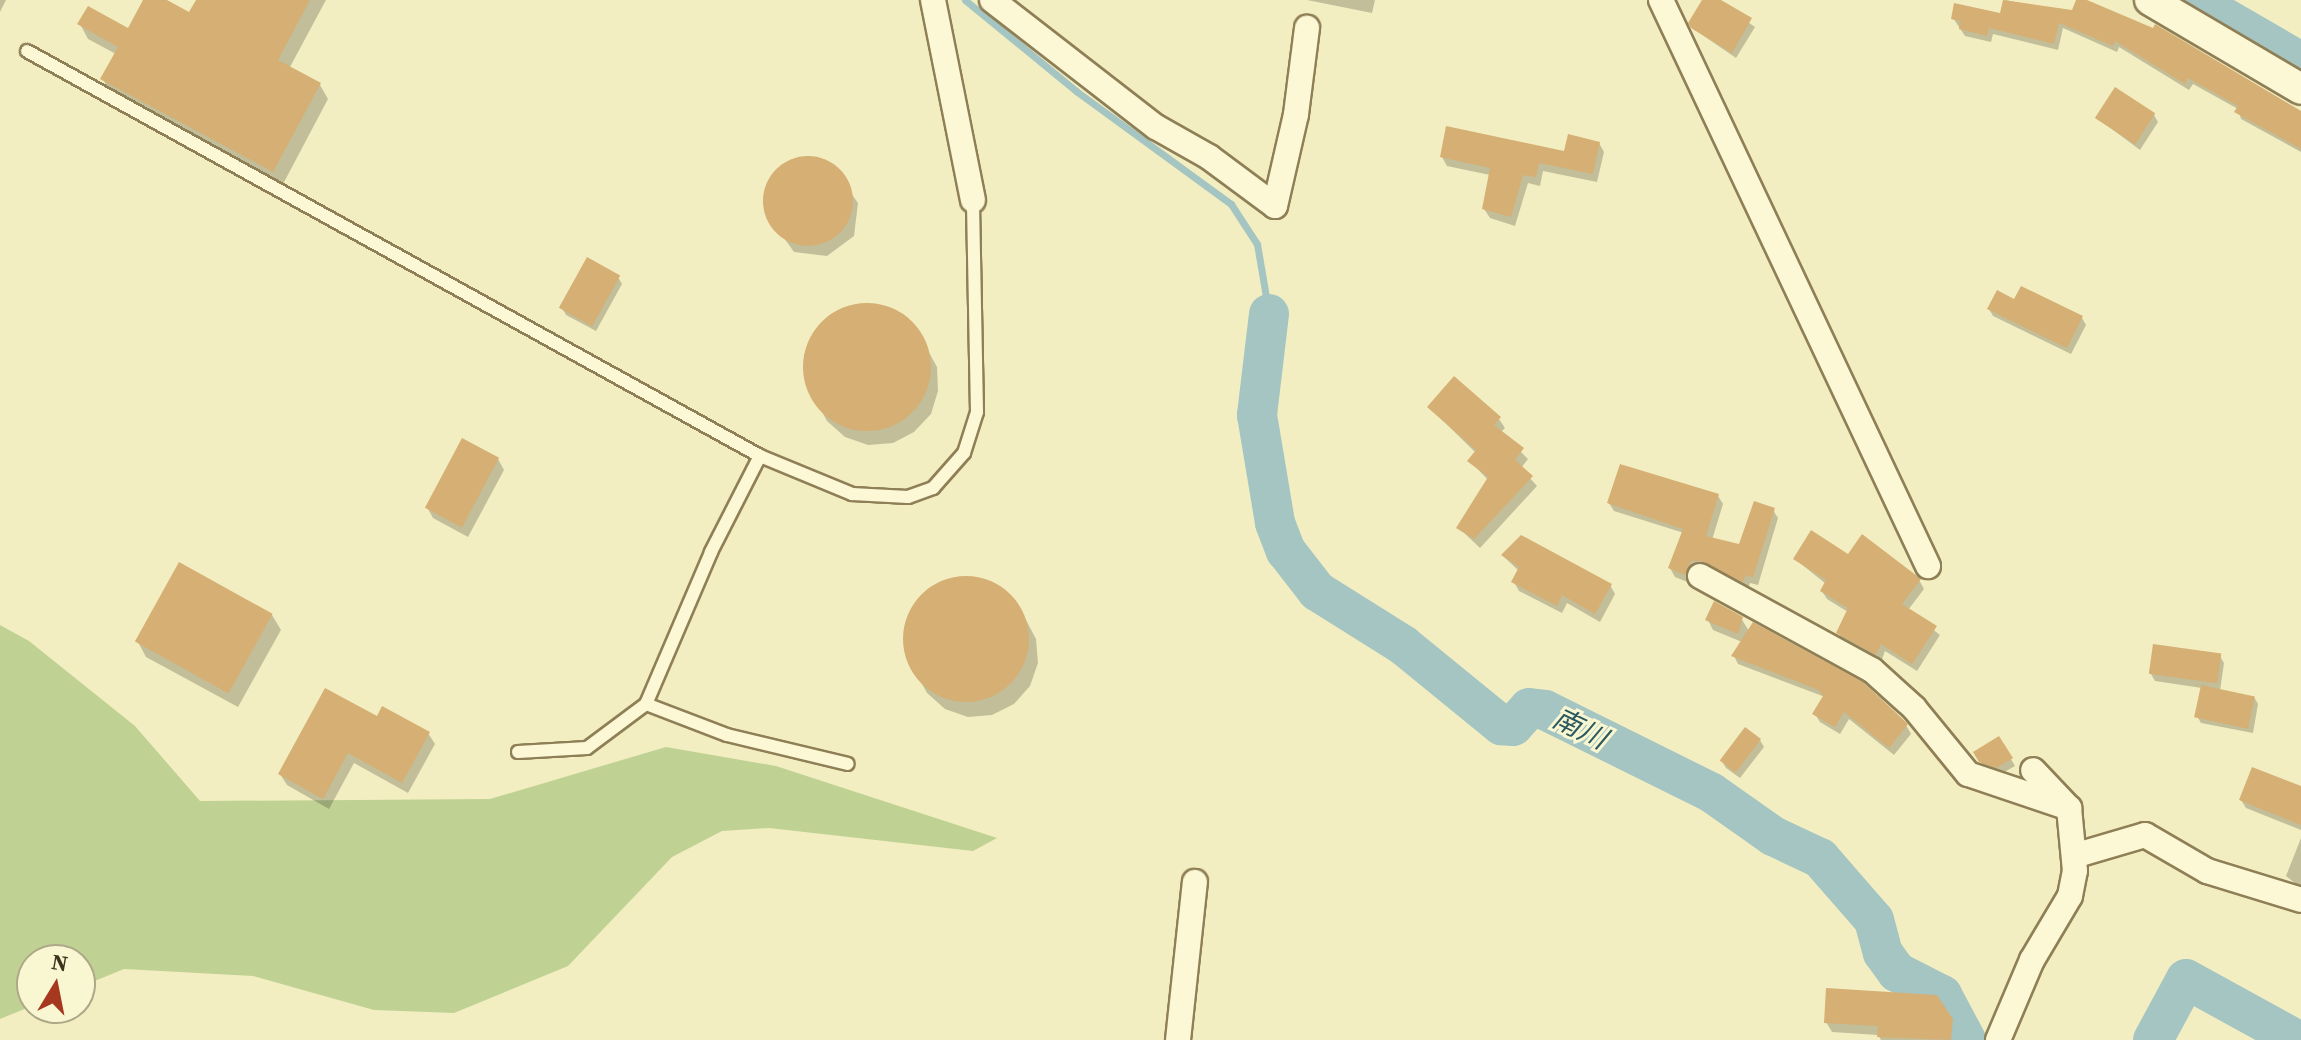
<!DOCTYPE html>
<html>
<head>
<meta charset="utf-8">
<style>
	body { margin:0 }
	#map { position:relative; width:2301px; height:1040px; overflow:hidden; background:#f3eec1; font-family:"Source Serif 4","Noto Sans JP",serif }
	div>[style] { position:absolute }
	.green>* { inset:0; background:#bfd294 }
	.shadow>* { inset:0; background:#0003 }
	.stream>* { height:7px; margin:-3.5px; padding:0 3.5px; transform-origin:3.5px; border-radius:3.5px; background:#a4c5c2 }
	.river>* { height:40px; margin:-20px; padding:0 20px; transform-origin:20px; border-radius:20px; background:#a4c5c2 }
	.building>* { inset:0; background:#d5af73; transform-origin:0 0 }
	.round { border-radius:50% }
	.roads { filter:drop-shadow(2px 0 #8f7f56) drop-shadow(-2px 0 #8f7f56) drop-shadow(0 2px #8f7f56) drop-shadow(0 -2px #8f7f56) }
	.service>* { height:12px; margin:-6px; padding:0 6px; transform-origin:6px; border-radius:6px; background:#fcf8d6 }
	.minor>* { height:24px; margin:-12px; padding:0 12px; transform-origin:12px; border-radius:12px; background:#fcf8d6 }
	.tertiary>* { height:30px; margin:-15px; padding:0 15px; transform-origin:15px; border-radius:15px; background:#fcf8d6 }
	span { translate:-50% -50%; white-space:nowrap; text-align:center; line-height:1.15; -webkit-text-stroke:6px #f9f6d2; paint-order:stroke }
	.water-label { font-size:28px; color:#2a585f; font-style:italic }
	.north { position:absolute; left:16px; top:944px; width:80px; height:80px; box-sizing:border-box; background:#f9f6d2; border:2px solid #aea889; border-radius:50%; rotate:10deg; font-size:22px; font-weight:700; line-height:32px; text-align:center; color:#3d331c }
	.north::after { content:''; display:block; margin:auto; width:28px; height:36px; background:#a5381f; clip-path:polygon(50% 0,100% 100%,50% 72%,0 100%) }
</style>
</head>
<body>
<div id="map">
	<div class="green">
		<i style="clip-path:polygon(0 625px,29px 641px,135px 726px,200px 801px,490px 799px,666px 747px,776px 766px,997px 838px,973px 851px,769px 828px,722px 831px,672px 857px,568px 966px,454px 1013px,374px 1010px,253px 976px,124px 969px,80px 987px,80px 960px,32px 960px,32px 1006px,0 1019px)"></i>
	</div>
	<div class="shadow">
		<i style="clip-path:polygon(0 0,6px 0,0 12px)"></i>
		<i style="clip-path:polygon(146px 0,163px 0,190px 15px,198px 0,326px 0,290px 67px,320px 85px,328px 99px,282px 186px,111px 94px,103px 79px,116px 54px,88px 39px,80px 24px,129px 31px)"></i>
		<i style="clip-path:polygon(1307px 0,1375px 0,1372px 13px)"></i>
		<i style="clip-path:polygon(1704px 0,1717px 0,1755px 27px,1736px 58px,1695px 30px)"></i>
		<i style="clip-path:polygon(2005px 0,2073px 13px,2082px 0,2301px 111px,2301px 152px,2241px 119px,2238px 109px,2193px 84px,2189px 90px,2119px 47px,2117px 52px,2063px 28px,2058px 50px,1993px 34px,1991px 42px,1965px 36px,1953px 18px,2001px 15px)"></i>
		<i style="clip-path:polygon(2154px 115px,2158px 122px,2140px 150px,2097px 118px)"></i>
		<i style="clip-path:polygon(1599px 143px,1604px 152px,1597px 182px,1543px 171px,1540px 186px,1528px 183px,1515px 226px,1490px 218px,1484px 209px,1490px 175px,1447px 166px,1442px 157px,1566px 153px)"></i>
		<i style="clip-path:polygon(797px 159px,830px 164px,858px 203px,854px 236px,827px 256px,794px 252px,766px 213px,770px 180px)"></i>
		<i style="clip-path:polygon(618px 277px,622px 284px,596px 331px,566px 315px,562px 308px)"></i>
		<i style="clip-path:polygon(2015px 302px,2082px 318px,2086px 325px,2071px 354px,1993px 316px,1989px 309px)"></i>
		<i style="clip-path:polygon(875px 305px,898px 313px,916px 329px,937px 367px,938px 391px,931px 414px,914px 432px,893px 443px,868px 445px,845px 437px,827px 421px,806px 383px,805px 359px,813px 336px,829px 318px,850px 307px)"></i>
		<i style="clip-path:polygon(1429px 407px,1499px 419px,1505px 428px,1501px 432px,1528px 459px,1521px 468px,1537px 486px,1480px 548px,1459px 528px,1489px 481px,1470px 461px,1476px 453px)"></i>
		<i style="clip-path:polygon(498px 459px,504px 470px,468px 537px,433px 518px,427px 507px)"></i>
		<i style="clip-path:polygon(1718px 496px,1723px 504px,1712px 540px,1740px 547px,1773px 510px,1778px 518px,1758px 585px,1750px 583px,1748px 589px,1733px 578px,1696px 569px,1690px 583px,1675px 577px,1670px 568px,1684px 533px,1614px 511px,1609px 503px)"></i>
		<i style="clip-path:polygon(1503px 556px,1610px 585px,1615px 594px,1600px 622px,1567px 603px,1562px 613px,1519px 591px,1514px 582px,1519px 571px)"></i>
		<i style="clip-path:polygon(1848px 556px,1919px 580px,1924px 589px,1908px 610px,1940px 635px,1917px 671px,1885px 651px,1881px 662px,1843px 642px,1839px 633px,1848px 612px,1827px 599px,1822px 591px,1826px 584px,1795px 559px)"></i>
		<i style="clip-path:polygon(974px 577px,997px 585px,1016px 601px,1036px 639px,1038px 663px,1030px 686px,1014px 704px,992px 715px,968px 717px,945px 709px,927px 693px,906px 655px,904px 631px,912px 608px,928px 590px,950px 579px)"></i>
		<i style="clip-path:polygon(272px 615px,281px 630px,238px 707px,146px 657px,138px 642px)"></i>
		<i style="clip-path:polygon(1741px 618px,1749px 631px,1906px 725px,1911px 734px,1894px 755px,1849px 719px,1840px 734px,1820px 722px,1815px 714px,1825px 697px,1738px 664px,1734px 656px,1742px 642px,1713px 630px,1708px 620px)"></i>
		<i style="clip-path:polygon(2220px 656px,2224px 663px,2220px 691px,2254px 697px,2258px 704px,2253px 733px,2201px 723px,2197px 716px,2202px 688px,2155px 681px,2151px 674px)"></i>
		<i style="clip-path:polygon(378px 719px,428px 733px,435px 744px,408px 793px,354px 763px,329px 809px,287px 785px,280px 774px)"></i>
		<i style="clip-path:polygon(1999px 738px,2015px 766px,2001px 774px,1985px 769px,1976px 752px)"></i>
		<i style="clip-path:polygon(1760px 740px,1764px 747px,1740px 778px,1726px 768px,1722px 761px)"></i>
		<i style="clip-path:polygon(2301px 789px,2301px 830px,2246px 808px,2241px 800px)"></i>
		<i style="clip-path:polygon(2301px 838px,2301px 888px,2286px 876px)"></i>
		<i style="clip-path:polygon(1951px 1020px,1957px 1040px,1881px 1040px,1878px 1035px,1832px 1032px,1826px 1022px)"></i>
	</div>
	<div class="stream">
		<i style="left:965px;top:0;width:144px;rotate:39.3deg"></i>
		<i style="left:1076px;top:91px;width:192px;rotate:36.1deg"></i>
		<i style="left:1231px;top:204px;width:48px;rotate:57deg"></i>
		<i style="left:1257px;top:244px;width:71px;rotate:80.3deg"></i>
	</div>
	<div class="river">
		<i style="left:2194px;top:0;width:124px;rotate:30.1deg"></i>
		<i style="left:1269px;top:314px;width:102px;rotate:96.8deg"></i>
		<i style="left:1257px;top:415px;width:109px;rotate:80.5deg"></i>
		<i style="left:1275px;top:523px;width:30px;rotate:69deg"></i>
		<i style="left:1286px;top:551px;width:51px;rotate:52.2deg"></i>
		<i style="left:1317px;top:591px;width:102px;rotate:32.1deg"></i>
		<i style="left:1403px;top:645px;width:127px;rotate:39.2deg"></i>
		<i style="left:1501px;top:725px;width:12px;rotate:5deg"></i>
		<i style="left:1513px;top:726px;width:24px;rotate:-48deg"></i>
		<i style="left:1529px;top:708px;width:16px;rotate:7deg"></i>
		<i style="left:1545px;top:710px;width:186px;rotate:26.4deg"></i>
		<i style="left:1712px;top:793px;width:75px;rotate:35.2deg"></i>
		<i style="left:1773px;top:836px;width:52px;rotate:25.1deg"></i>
		<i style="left:1820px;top:858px;width:82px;rotate:48.9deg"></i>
		<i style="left:1874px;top:920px;width:34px;rotate:75deg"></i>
		<i style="left:1883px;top:953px;width:24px;rotate:54deg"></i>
		<i style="left:1897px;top:972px;width:51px;rotate:27.1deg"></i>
		<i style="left:1942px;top:995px;width:51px;rotate:61.9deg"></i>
		<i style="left:2153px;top:1040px;width:69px;rotate:-61.6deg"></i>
		<i style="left:2186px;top:979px;width:127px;rotate:28.8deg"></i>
	</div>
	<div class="building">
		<i style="clip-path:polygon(143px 0,167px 0,189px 12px,196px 0,310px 0,278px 60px,321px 83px,273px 172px,100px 79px,118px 47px,77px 24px,88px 6px,128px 28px)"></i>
		<i style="clip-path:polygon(1702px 0,1721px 0,1752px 18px,1732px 53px,1691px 28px,1688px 23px)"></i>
		<i style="clip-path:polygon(2003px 0,2072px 10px,2076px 0,2087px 0,2153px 28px,2155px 24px,2301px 111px,2301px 149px,2234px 112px,2238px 106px,2188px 78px,2185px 84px,2115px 41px,2113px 46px,2059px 23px,2054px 44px,1989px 28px,1987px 36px,1959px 29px,1960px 21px,1951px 19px,1954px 3px,2000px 13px)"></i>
		<i style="left:2115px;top:87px;width:48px;height:37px;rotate:33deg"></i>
		<i style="clip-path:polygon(1446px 126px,1564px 151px,1568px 134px,1600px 142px,1593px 174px,1539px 163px,1536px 177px,1523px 175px,1511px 217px,1482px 209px,1490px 168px,1440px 157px)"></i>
		<i class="round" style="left:763px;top:156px;width:90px;height:90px"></i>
		<i style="left:587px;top:257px;width:38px;height:58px;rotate:29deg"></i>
		<i style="clip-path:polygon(2021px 286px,2083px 316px,2067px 348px,1987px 309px,1997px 290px,2014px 299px)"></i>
		<i class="round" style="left:803px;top:303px;width:128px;height:128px"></i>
		<i style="clip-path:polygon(1454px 376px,1501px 417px,1494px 425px,1524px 448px,1515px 460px,1533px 476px,1474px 539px,1456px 528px,1488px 477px,1467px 461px,1476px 450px,1427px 407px)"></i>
		<i style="left:462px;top:438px;width:42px;height:79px;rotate:28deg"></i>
		<i style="clip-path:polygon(1620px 464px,1719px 494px,1706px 536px,1739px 544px,1754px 501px,1775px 508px,1753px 577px,1746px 575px,1743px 582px,1700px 561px,1691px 561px,1685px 575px,1668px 568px,1683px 529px,1607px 503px)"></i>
		<i style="clip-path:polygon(1811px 530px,1848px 554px,1862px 534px,1921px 579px,1902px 604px,1937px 626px,1912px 664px,1881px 644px,1876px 655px,1836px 633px,1848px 608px,1820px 591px,1826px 580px,1793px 559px)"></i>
		<i style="clip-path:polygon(1521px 535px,1612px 584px,1595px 614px,1562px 595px,1557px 606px,1511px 582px,1519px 567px,1501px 555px)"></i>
		<i style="left:179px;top:562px;width:107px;height:91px;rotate:29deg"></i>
		<i class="round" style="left:903px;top:576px;width:126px;height:126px"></i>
		<i style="clip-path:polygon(1714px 601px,1743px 617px,1738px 634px,1705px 620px)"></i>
		<i style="clip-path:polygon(1753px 622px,1863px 682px,1908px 724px,1889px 748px,1844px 712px,1835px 727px,1812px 714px,1823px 696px,1819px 690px,1731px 656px)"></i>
		<i style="left:2153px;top:644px;width:69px;height:30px;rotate:8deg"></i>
		<i style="left:2201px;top:685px;width:55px;height:33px;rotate:12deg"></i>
		<i style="clip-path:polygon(325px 688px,377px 716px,382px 706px,430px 732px,402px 783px,348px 753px,323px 799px,278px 774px)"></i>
		<i style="left:1745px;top:727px;width:20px;height:42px;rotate:37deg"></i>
		<i style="clip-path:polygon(1999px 736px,2013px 758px,1996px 768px,1979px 762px,1973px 752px)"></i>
		<i style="clip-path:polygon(2252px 767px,2301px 786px,2301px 825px,2239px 800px)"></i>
		<i style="clip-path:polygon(1826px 988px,1937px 995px,1953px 1019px,1951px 1040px,1877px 1037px,1878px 1026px,1824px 1023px)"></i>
	</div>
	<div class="roads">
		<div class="service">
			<i style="left:27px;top:51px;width:837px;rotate:28.92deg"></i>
			<i style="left:760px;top:456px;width:100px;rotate:22.4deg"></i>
			<i style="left:852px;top:494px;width:56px;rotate:3.1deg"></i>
			<i style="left:908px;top:497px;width:27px;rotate:-20deg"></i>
			<i style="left:933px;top:488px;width:47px;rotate:-48.5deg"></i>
			<i style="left:964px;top:453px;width:43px;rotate:-72.4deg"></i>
			<i style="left:977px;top:412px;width:212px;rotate:-91.1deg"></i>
			<i style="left:646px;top:704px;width:87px;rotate:20.9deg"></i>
			<i style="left:727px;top:735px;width:124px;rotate:13.5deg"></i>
			<i style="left:518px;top:752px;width:69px;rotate:-3.3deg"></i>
			<i style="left:587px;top:748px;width:74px;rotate:-36.7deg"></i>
			<i style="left:646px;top:704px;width:165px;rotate:-66.8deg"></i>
			<i style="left:711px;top:552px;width:108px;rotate:-63deg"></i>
		</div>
		<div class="minor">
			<i style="left:933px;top:0;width:204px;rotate:78.7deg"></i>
			<i style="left:992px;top:0;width:207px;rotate:37.8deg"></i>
			<i style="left:1156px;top:127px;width:61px;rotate:29.5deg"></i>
			<i style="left:1209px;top:157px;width:82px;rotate:36.6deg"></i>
			<i style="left:1275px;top:206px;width:94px;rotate:-77.1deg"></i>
			<i style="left:1296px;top:114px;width:87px;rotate:-82.7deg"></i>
			<i style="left:1661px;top:0;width:626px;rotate:64.75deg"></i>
			<i style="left:1700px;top:576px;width:196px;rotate:28.7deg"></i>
			<i style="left:1872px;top:670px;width:57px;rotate:42.1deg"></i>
			<i style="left:1914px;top:708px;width:85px;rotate:50.7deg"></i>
			<i style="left:1968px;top:774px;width:107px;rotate:18.6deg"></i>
			<i style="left:2077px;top:855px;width:71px;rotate:-16.4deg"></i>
			<i style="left:2145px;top:835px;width:72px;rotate:30.1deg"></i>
			<i style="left:2207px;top:871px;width:98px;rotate:17.1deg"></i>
			<i style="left:1178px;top:1040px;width:159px;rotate:-83.9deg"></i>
			<i style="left:1998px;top:1040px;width:87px;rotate:-67deg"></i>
			<i style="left:2032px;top:960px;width:74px;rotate:-59.3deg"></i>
			<i style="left:2070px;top:896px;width:25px;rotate:-79deg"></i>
			<i style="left:2075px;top:871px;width:63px;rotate:-95.4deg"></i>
			<i style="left:2069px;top:808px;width:52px;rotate:-133.5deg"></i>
		</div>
		<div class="tertiary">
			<i style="left:2150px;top:0;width:175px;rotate:30.5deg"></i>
		</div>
	</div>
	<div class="water-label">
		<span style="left:1580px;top:728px;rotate:26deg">南川</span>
	</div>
	<div class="north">N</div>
</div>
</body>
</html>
